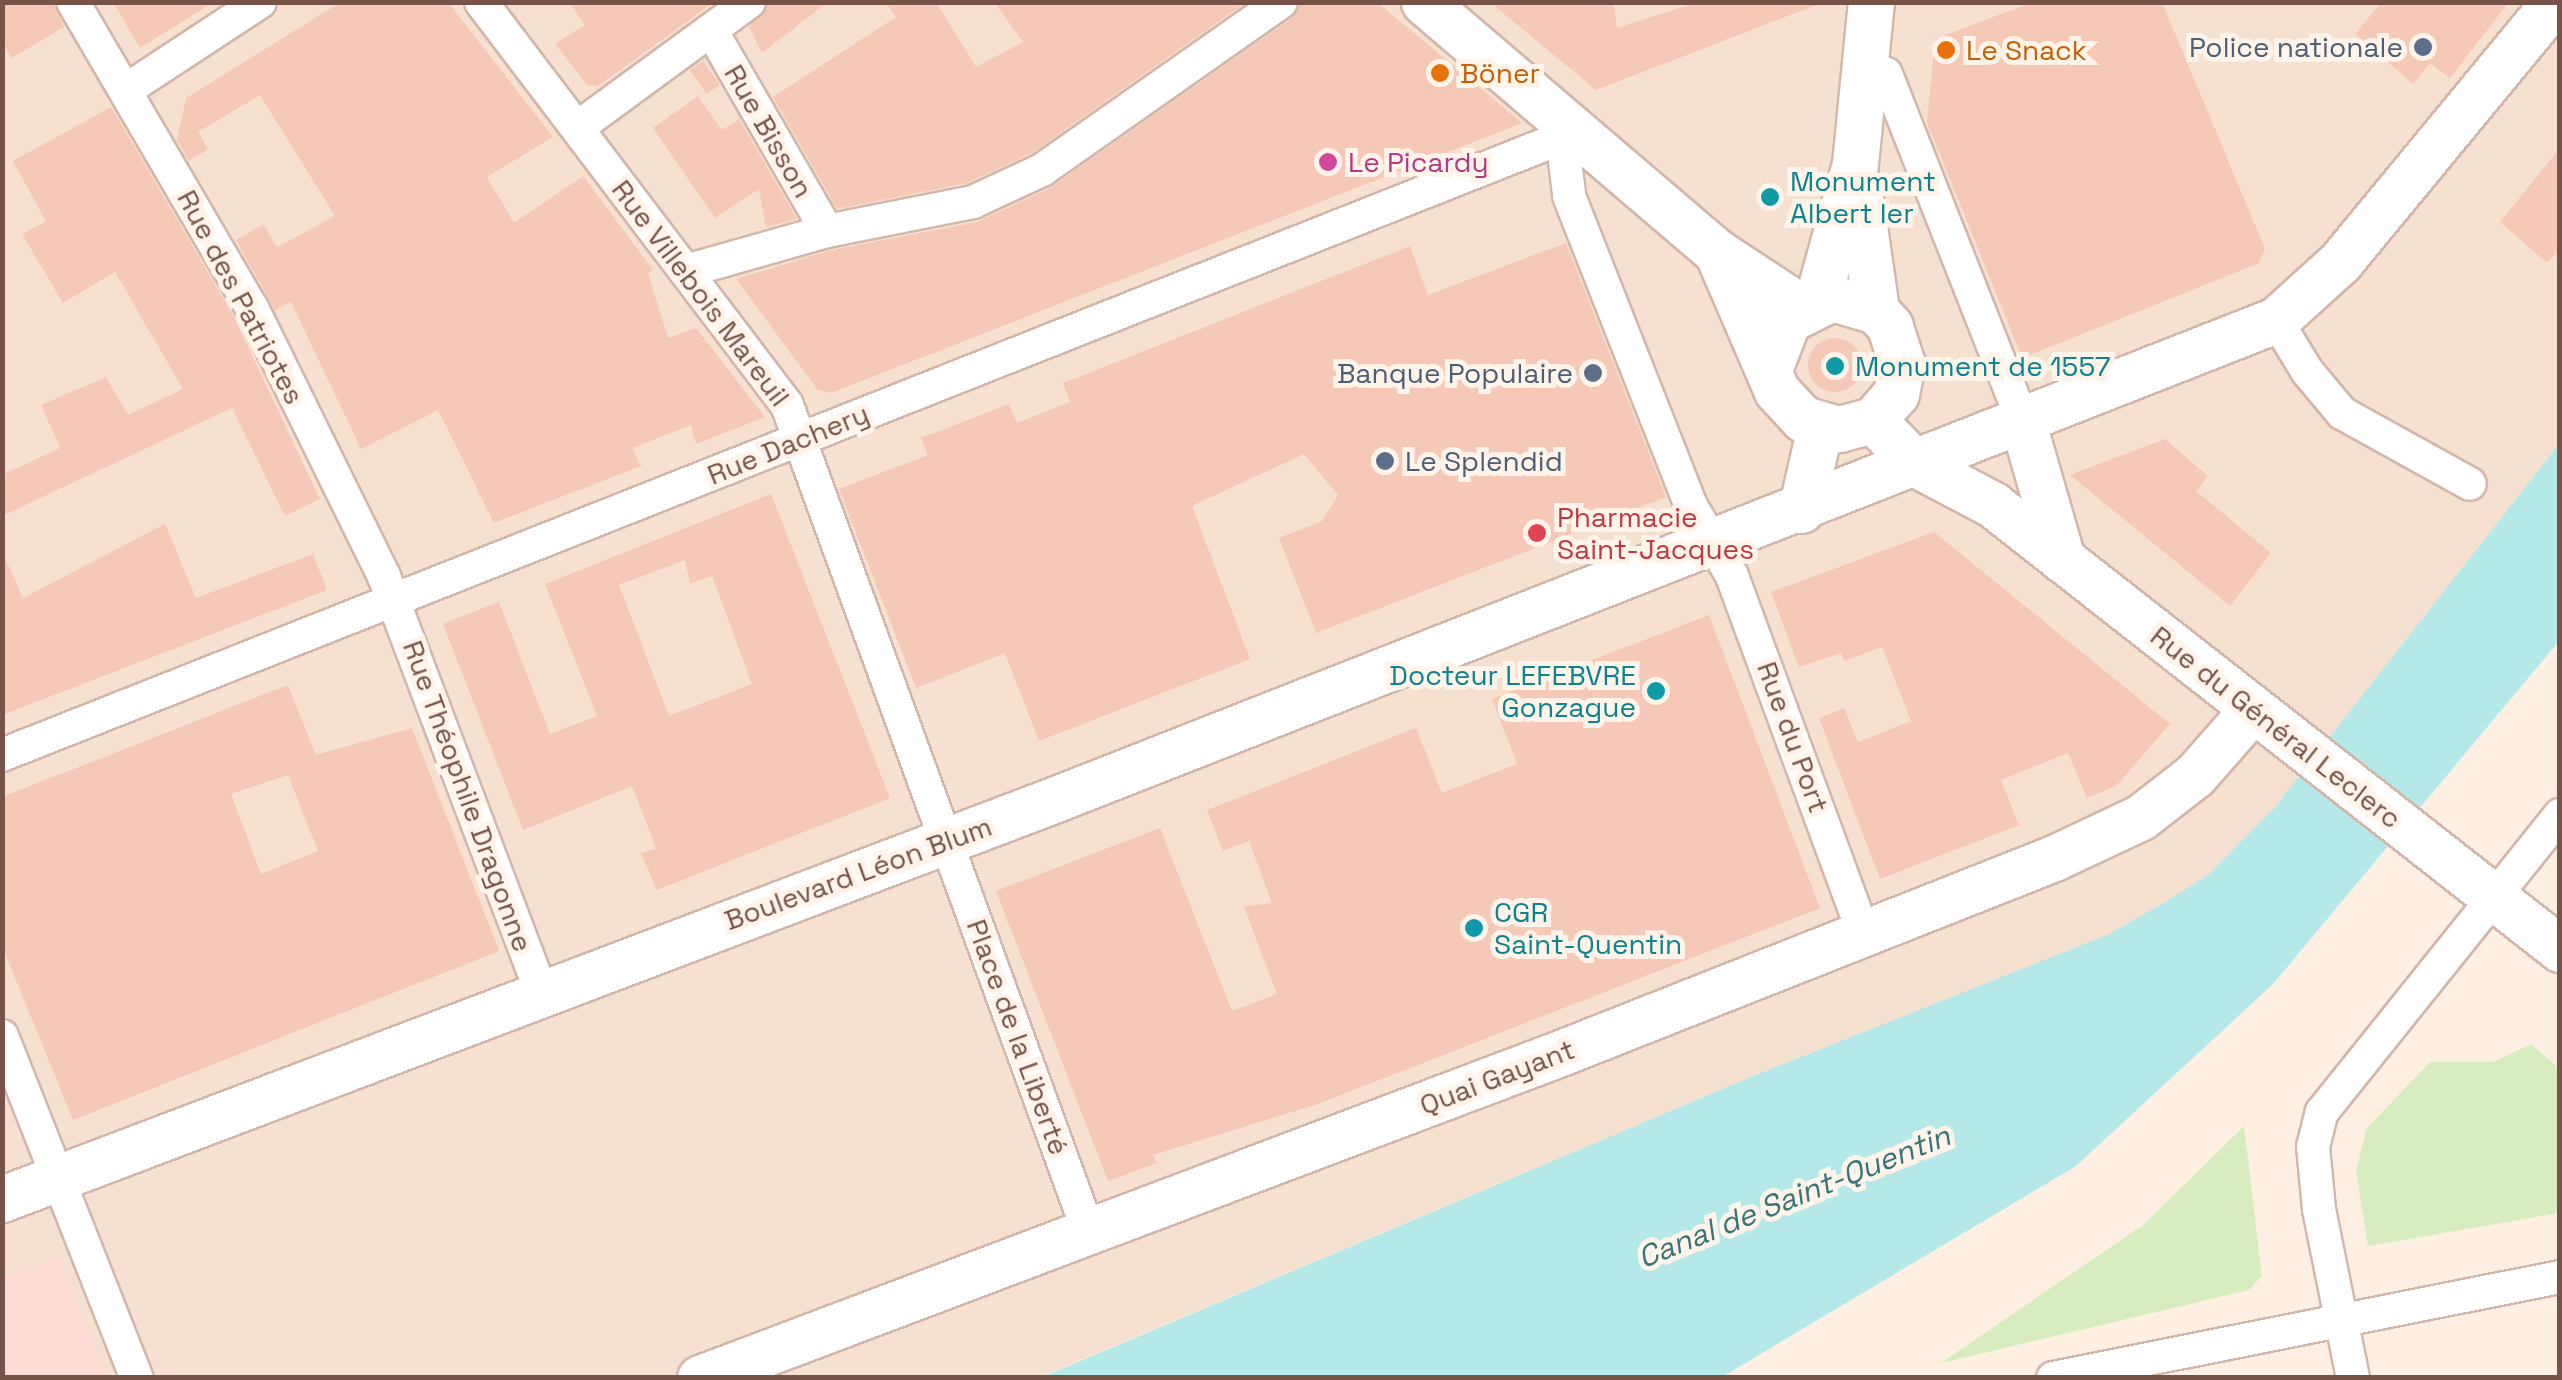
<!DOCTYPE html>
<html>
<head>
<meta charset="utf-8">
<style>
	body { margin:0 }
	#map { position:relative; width:2562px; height:1380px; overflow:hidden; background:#feefe2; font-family:"Space Grotesk",sans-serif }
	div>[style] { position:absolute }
	.residential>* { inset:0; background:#f6e0cf }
	.commercial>* { inset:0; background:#ffdcd5 }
	.green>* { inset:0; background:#d7edbf }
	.water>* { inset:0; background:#b5e8e9 }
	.building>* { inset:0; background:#f6c8b7; transform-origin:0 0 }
	.round { border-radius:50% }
	.roads { filter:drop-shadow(2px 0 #d2b7aa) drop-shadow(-2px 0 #d2b7aa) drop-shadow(0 2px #d2b7aa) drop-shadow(0 -2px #d2b7aa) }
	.street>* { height:32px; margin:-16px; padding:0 16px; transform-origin:16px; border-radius:16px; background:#fff }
	.secondary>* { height:45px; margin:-22.5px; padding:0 22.5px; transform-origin:22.5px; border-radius:22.5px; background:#fff }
	.dots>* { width:28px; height:28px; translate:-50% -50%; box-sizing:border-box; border:5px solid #fff4ea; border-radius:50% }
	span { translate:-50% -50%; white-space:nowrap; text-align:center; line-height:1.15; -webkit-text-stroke:10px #fff4ea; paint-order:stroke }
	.service-label { font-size:28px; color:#4e5e75 }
	.right { translate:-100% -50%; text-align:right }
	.left { translate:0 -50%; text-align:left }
	.food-label { font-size:28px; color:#c56008 }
	.street-label { font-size:28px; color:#775246 }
	.hotel-label { font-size:28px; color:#b23c85 }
	.culture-label { font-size:28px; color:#0d838f }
	.health-label { font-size:28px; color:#be3a42 }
	.water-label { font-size:30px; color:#367477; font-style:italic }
	.frame { position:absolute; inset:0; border:5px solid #775246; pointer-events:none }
</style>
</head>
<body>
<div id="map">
	<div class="residential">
		<i style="clip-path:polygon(3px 3px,2559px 3px,2559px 444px,2274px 808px,2209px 874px,2167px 901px,2107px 935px,1753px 1076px,1040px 1377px,3px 1378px)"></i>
	</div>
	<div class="commercial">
		<i style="clip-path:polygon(58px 1257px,106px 1377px,3px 1377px,3px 1279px)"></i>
	</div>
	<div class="green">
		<i style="clip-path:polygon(2531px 1044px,2559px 1068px,2559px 1213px,2368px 1246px,2356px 1171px,2367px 1128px,2430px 1062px,2493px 1062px)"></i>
		<i style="clip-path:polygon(2244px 1126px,2262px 1276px,2249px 1290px,1941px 1363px,2143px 1225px)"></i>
	</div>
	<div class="water">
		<i style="clip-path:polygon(2559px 444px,2559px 641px,2273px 984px,2076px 1166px,1722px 1377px,1040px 1378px,1753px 1076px,2107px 935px,2167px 901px,2209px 874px,2274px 808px)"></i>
	</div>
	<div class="building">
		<i style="clip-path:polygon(2px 2px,53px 2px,64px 27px,12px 58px,2px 42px)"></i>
		<i style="clip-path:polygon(113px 2px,214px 2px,140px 48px)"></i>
		<i style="clip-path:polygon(341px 2px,448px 2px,553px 137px,487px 177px,514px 223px,583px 176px,653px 270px,648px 273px,668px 338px,696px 328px,765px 417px,696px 444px,691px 425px,632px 448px,641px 466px,494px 523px,438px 410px,361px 449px,291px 302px,275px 310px,236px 240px,263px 224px,277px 247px,335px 216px,260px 95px,198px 132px,208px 149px,189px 161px,177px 140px,186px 98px)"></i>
		<i style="clip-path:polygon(569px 2px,714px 2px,598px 86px,587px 85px,555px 44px,585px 25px)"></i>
		<i style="clip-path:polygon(769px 2px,828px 2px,762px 53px,749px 27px)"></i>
		<i style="clip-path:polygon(885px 2px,936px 2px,976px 67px,1023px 42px,994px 2px,1246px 2px,1032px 153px,967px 183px,837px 209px,773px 97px,896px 17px)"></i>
		<i style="clip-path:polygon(1301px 2px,1377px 2px,1522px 123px,831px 393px,818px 390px,736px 279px,832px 250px,977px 222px,1050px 188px,1292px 18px)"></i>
		<i style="clip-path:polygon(1490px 2px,1613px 2px,1617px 28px,1698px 2px,1819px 4px,1596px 90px)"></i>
		<i style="clip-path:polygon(2033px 2px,2162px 2px,2265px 249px,2259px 263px,2022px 358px,1927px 122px,1935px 39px)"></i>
		<i style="clip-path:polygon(2382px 2px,2509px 2px,2450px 78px,2430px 63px,2413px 84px,2355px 34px)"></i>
		<i style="left:703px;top:61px;width:29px;height:16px;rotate:55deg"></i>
		<i style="clip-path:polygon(698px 96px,722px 130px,739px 119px,797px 219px,766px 227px,759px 189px,715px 218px,653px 128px)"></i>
		<i style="clip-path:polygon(111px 107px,234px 317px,320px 499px,285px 516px,232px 408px,2px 516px,2px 475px,60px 448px,41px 405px,106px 377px,128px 415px,183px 389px,115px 272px,63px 303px,22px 234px,46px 221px,13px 161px)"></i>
		<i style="clip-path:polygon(2560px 148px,2560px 248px,2547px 263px,2500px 222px)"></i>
		<i style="clip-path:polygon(1566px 243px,1666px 497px,1316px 633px,1279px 538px,1322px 521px,1338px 495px,1304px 454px,1192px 506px,1250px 659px,1039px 741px,1005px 653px,916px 688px,839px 489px,928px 455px,921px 438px,1009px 404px,1017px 423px,1070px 402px,1063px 383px,1410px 246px,1428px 295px)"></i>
		<i class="round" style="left:1808px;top:338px;width:54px;height:54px"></i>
		<i style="clip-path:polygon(2165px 439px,2208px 476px,2196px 491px,2271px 553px,2230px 606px,2070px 475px)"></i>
		<i style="clip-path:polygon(evenodd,771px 494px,890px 798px,657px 890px,641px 854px,656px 848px,632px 786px,523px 830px,443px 624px,499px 602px,550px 734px,597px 716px,545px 584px,771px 494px,685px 560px,690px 584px,712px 576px,752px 684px,669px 716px,619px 585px,685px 560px)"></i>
		<i style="clip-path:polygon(165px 524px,196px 598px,313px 554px,327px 590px,2px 715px,2px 551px,23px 598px)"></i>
		<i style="clip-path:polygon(1934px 532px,2170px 724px,2116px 786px,2087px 798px,2068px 753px,2001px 780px,2019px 825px,1880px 879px,1819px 718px,1844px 708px,1858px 742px,1911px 721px,1882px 647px,1844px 661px,1841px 653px,1799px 667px,1771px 592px)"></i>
		<i style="clip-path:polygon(1709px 615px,1820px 908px,1318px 1104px,1153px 1155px,1157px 1163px,1108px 1181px,996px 891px,1160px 828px,1232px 1011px,1277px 994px,1244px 907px,1272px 903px,1249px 841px,1223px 851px,1207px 810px,1416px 728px,1442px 793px,1517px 764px,1492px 699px)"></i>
		<i style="clip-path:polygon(evenodd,288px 685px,316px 755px,412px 728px,499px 951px,73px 1120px,2px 946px,2px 797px,288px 685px,288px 775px,318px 851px,261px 874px,231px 794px,288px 775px)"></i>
	</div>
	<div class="roads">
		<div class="street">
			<i style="left:73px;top:2px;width:355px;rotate:59.7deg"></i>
			<i style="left:252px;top:308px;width:299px;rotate:63.8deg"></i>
			<i style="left:384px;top:576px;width:445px;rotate:69.3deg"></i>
			<i style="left:481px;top:2px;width:506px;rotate:52.79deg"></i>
			<i style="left:787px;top:405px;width:881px;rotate:69.96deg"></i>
			<i style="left:711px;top:30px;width:232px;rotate:60deg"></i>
			<i style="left:1865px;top:66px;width:22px;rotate:21deg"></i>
			<i style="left:1886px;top:74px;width:372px;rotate:68.5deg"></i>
			<i style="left:126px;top:90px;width:160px;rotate:-33.3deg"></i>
			<i style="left:577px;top:128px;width:213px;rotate:-36.2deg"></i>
			<i style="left:1574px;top:133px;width:29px;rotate:108deg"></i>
			<i style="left:1565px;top:161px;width:35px;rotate:83deg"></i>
			<i style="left:1569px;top:196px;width:333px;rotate:68.5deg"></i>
			<i style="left:1691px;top:506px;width:81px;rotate:59.6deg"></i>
			<i style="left:1732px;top:576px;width:382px;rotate:69.8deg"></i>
			<i style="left:686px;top:271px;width:147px;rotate:-15.8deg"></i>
			<i style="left:827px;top:231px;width:149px;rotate:-11.2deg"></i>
			<i style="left:973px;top:202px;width:76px;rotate:-24.9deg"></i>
			<i style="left:1042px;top:170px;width:292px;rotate:-35.1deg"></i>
			<i style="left:2276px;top:320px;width:60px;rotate:58.7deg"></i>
			<i style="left:2307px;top:371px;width:55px;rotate:50.2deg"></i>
			<i style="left:2342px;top:413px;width:146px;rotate:29deg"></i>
			<i style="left:2px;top:755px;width:1691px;rotate:-21.59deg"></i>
			<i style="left:2px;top:1036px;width:368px;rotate:68.5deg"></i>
			<i style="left:2053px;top:1378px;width:517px;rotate:-11.27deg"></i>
			<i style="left:2353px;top:1378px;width:172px;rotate:-101.4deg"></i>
			<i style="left:2319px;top:1209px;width:62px;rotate:-95.5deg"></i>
			<i style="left:2313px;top:1147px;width:36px;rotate:-76deg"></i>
			<i style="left:2322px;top:1112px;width:381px;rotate:-51.3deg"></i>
		</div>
		<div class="secondary">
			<i style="left:1424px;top:2px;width:385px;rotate:40.5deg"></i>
			<i style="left:1717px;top:252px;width:102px;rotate:33.4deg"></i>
			<i style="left:1858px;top:184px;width:128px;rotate:81.9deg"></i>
			<i style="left:1717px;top:252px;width:151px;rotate:66.7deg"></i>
			<i style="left:1777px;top:391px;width:38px;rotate:47deg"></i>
			<i style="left:1803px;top:419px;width:37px;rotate:16deg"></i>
			<i style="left:1839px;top:429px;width:35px;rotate:-15deg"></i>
			<i style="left:1873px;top:420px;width:35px;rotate:-49deg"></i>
			<i style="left:1896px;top:394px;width:31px;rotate:-79deg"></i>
			<i style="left:1902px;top:364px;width:40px;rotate:-108deg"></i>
			<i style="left:1890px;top:326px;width:21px;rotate:-133deg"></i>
			<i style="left:1876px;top:311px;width:46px;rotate:-163.5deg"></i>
			<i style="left:1832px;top:298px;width:49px;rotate:153.4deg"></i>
			<i style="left:1788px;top:320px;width:47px;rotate:111.1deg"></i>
			<i style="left:1817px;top:301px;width:142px;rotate:-74.5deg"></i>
			<i style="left:1855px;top:164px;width:163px;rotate:-84.4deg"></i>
			<i style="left:1873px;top:420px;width:62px;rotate:45.7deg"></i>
			<i style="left:1916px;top:464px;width:86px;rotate:27.8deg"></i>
			<i style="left:1992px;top:504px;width:722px;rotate:38.08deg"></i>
			<i style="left:2022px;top:420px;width:145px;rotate:73.9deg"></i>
			<i style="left:1801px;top:510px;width:85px;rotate:-77.1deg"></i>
			<i style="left:2px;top:1199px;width:1127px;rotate:-20.78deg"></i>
			<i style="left:1056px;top:799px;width:1311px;rotate:-21.44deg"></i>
			<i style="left:2276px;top:320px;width:86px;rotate:-42.2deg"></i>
			<i style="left:2340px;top:262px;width:337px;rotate:-50.5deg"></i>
			<i style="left:700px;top:1378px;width:923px;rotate:-20.69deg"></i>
			<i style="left:1563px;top:1052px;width:528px;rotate:-21.56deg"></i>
			<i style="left:2054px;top:858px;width:96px;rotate:-25.2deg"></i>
			<i style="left:2141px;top:817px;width:68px;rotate:-37.9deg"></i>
			<i style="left:2195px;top:775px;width:88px;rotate:-48.7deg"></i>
		</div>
	</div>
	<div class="dots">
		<i style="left:2423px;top:47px;background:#5c6f8a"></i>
		<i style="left:1946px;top:50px;background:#e8710a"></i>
		<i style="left:1440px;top:73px;background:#e8710a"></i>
		<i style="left:1328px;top:162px;background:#d1479c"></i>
		<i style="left:1770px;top:197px;background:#0f9aa8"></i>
		<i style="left:1835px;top:366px;background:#0f9aa8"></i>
		<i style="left:1593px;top:373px;background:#5c6f8a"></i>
		<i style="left:1385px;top:461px;background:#5c6f8a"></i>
		<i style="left:1537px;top:533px;background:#e0444e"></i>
		<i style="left:1656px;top:691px;background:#0f9aa8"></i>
		<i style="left:1474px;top:928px;background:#0f9aa8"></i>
	</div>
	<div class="service-label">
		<span class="right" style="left:2403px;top:47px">Police nationale</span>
		<span class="right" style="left:1573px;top:373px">Banque Populaire</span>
		<span class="left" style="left:1405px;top:461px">Le Splendid</span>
	</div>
	<div class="food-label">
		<span class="left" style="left:1966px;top:50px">Le Snack</span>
		<span class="left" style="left:1460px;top:73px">Böner</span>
	</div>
	<div class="street-label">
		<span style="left:769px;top:131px;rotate:60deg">Rue Bisson</span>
		<span style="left:701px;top:293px;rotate:53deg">Rue Villebois Mareuil</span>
		<span style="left:241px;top:297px;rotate:62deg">Rue des Patriotes</span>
		<span style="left:788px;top:444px;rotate:-22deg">Rue Dachery</span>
		<span style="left:2276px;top:727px;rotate:38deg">Rue du Général Leclerc</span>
		<span style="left:1793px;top:737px;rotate:70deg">Rue du Port</span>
		<span style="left:468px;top:796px;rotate:70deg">Rue Théophile Dragonne</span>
		<span style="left:858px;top:873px;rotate:-20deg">Boulevard Léon Blum</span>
		<span style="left:1018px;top:1037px;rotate:70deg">Place de la Liberté</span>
		<span style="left:1497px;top:1077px;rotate:-21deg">Quai Gayant</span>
	</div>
	<div class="hotel-label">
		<span class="left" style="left:1348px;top:162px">Le Picardy</span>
	</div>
	<div class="culture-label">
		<span class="left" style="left:1790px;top:197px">Monument<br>Albert Ier</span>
		<span class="left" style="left:1855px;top:366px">Monument de 1557</span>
		<span class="right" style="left:1636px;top:691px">Docteur LEFEBVRE<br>Gonzague</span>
		<span class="left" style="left:1494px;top:928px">CGR<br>Saint-Quentin</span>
	</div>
	<div class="health-label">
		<span class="left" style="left:1557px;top:533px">Pharmacie<br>Saint-Jacques</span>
	</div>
	<div class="water-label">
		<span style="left:1794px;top:1197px;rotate:-22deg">Canal de Saint-Quentin</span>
	</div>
	<div class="frame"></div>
</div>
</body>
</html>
